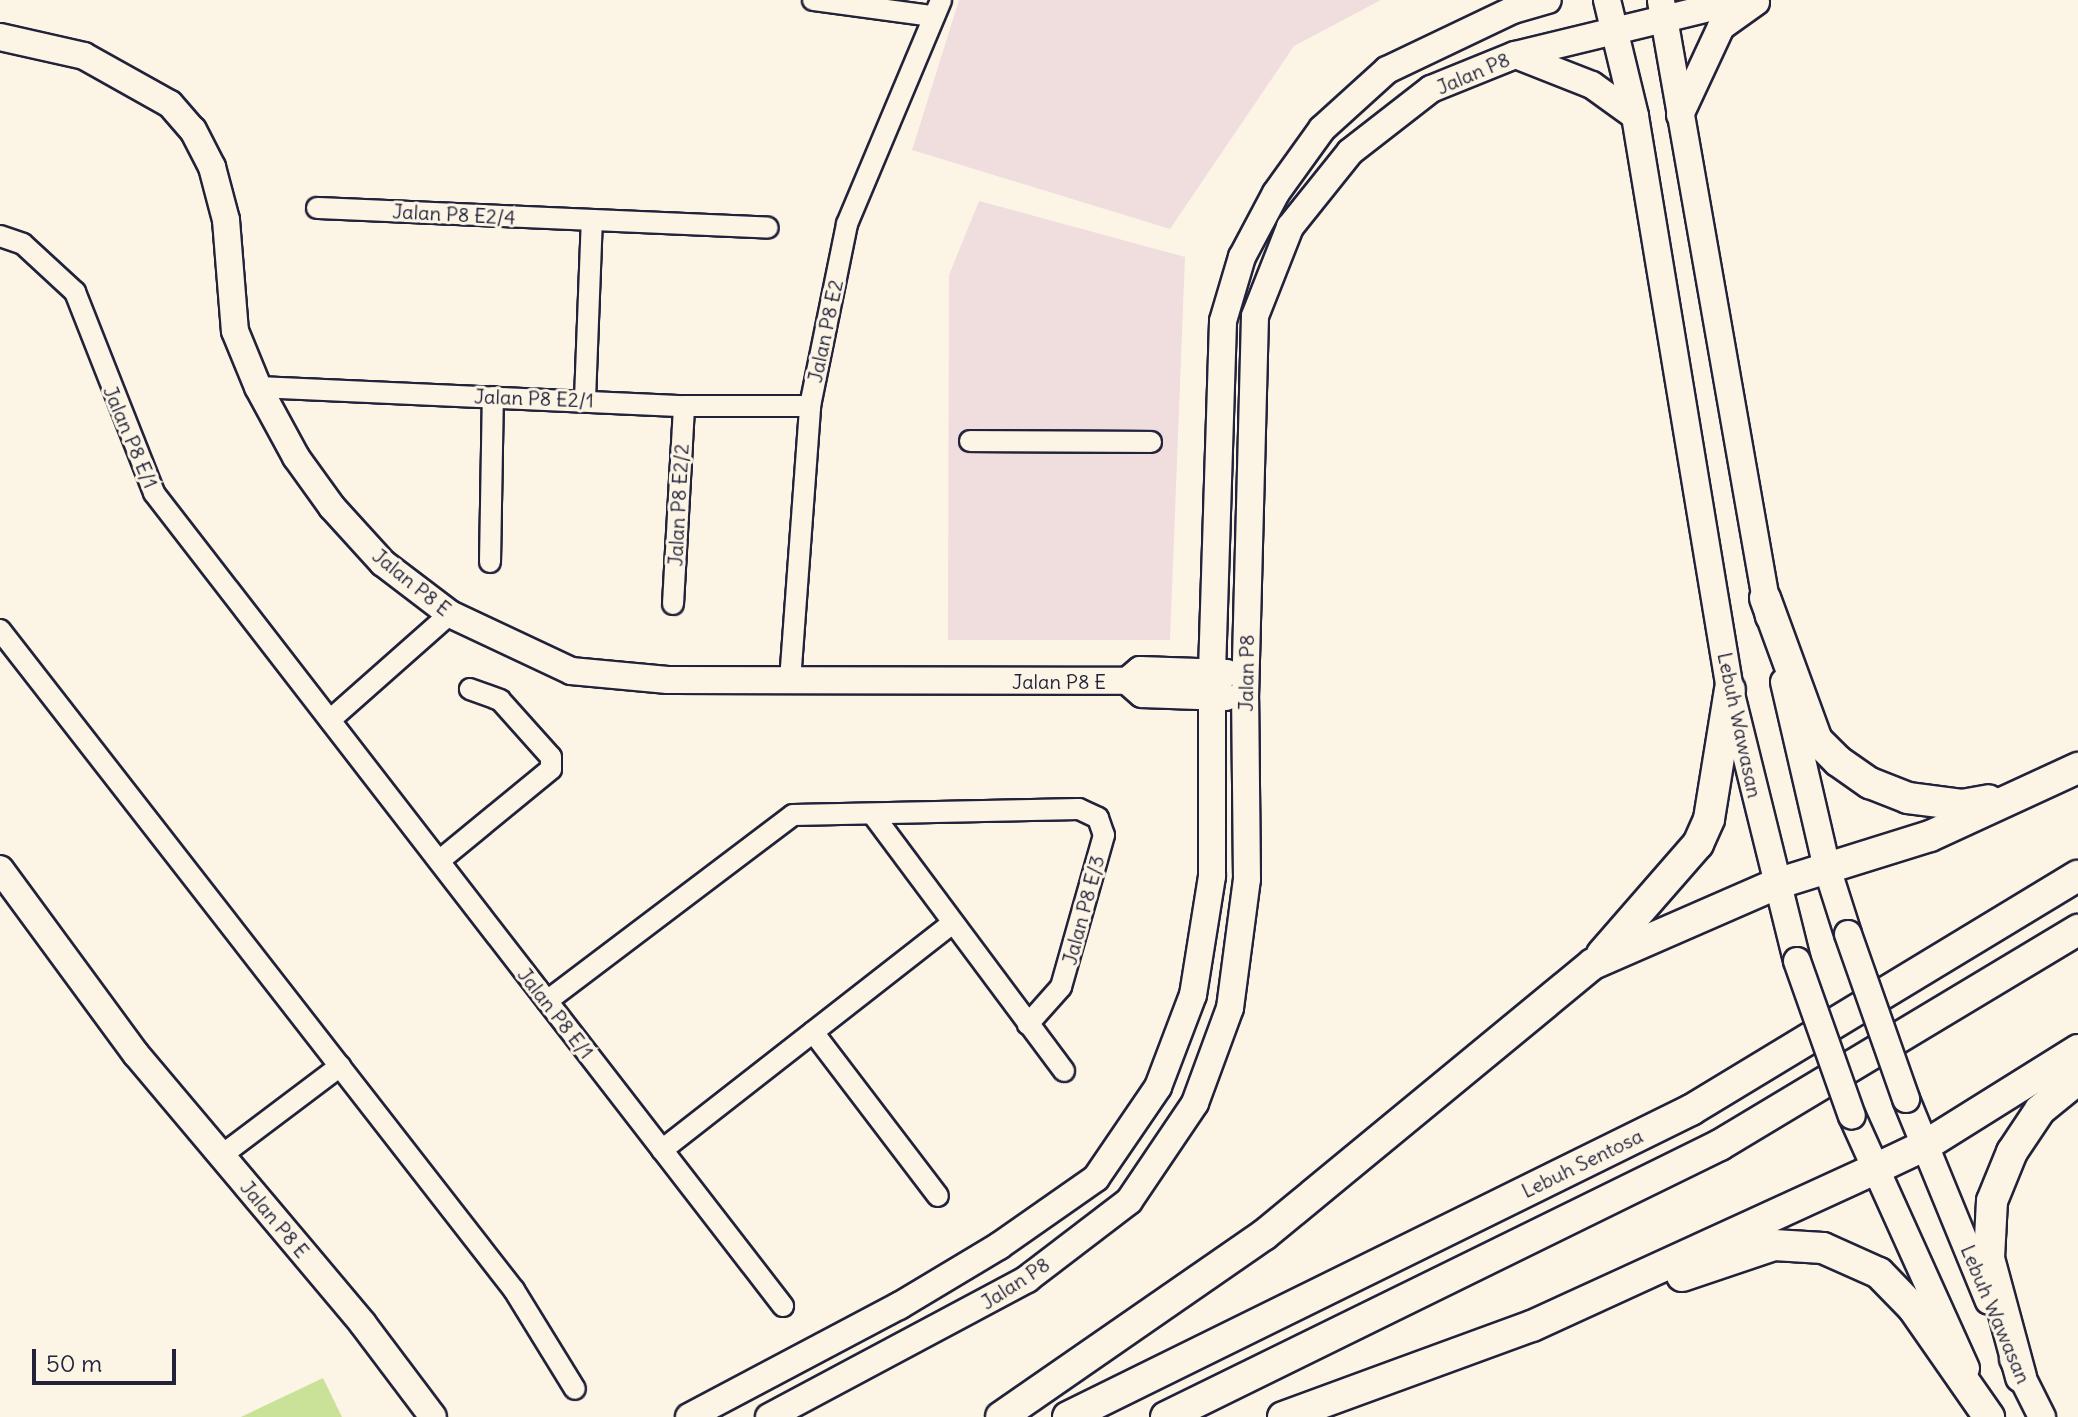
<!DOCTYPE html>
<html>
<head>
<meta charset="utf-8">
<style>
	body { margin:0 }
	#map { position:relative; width:2078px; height:1417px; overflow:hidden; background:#fcf5e5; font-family:Delius,sans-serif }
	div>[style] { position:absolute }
	.built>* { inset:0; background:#f0dede }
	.green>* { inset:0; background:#c9e298 }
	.roads { filter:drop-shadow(2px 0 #22223b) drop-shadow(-2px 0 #22223b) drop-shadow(0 2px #22223b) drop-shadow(0 -2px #22223b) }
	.street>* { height:20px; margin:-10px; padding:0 10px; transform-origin:10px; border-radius:10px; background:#fcf5e5 }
	.secondary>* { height:26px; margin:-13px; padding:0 13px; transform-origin:13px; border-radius:13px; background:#fcf5e5 }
	.primary>* { height:30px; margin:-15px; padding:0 15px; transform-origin:15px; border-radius:15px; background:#fcf5e5 }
	.bridges { filter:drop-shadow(2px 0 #22223b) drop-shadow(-2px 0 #22223b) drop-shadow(0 2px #22223b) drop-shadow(0 -2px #22223b) }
	.secondary-bridge>* { height:26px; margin:-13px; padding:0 13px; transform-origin:13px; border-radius:13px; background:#fcf5e5 }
	span { translate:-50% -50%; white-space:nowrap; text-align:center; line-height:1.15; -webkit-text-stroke:6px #fcf5e5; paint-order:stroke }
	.street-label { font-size:20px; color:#22223b }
	.scale { position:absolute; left:32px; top:1349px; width:144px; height:36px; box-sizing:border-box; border:4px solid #22223b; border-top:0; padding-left:10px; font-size:24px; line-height:28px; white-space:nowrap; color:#22223b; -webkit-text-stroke:6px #fcf5e5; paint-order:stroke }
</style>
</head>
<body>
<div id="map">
	<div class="built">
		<i style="clip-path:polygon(959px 0,1381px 0,1294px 46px,1170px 229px,912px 150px)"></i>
		<i style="clip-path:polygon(979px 201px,1185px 257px,1170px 640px,948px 640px,949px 275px)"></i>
	</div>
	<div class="green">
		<i style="clip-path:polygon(323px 1378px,342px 1417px,241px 1417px)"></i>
	</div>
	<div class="roads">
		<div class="street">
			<i style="left:813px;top:0;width:120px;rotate:7.7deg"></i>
			<i style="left:317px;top:208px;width:451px;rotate:2.5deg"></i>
			<i style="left:0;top:236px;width:24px;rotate:19deg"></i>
			<i style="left:23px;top:244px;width:71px;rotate:42.7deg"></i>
			<i style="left:75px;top:292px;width:216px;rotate:68.5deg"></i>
			<i style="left:154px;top:493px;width:1028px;rotate:52.27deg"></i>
			<i style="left:258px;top:387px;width:426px;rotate:2.6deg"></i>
			<i style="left:684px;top:406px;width:126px"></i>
			<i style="left:585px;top:399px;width:179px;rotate:-87.8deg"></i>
			<i style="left:970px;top:441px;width:181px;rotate:0.3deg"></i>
			<i style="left:490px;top:562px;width:165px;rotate:-89deg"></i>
			<i style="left:673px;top:604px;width:198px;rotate:-86.8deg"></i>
			<i style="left:0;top:630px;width:837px;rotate:52.09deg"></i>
			<i style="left:514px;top:1290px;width:116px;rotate:58.4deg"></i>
			<i style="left:790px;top:681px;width:276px;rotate:-85.8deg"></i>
			<i style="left:810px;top:406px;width:186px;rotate:-78.5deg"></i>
			<i style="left:847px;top:224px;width:243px;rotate:-67.2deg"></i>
			<i style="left:330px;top:720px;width:160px;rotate:-41.5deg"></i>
			<i style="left:874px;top:816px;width:318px;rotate:53.3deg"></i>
			<i style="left:439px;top:861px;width:145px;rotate:-39.4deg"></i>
			<i style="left:551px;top:769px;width:12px;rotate:-90deg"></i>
			<i style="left:551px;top:757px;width:76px;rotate:-131.8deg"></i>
			<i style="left:500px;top:700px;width:32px;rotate:-160deg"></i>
			<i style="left:547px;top:1001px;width:308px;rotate:-37.1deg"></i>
			<i style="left:793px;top:815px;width:286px;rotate:-1.2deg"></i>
			<i style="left:1079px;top:809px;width:21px;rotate:25deg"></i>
			<i style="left:1098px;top:818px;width:18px;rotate:71deg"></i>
			<i style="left:1104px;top:835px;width:158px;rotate:105.8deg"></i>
			<i style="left:1061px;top:987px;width:50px;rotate:131.7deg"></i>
			<i style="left:813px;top:1032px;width:206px;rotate:52.7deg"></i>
			<i style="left:662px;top:1150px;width:369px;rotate:-38deg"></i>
			<i style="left:222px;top:1155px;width:148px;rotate:-37deg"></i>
		</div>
		<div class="secondary">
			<i style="left:1607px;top:0;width:119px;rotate:76.4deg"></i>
			<i style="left:1635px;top:116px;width:582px;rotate:80.6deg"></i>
			<i style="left:1730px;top:690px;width:279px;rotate:76.1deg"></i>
			<i style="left:1661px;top:1px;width:625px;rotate:80.06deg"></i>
			<i style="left:0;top:37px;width:86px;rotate:12.7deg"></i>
			<i style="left:84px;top:56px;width:98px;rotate:29.2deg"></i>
			<i style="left:170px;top:104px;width:35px;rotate:49deg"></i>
			<i style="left:193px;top:130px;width:42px;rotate:62.8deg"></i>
			<i style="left:212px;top:167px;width:55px;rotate:75.2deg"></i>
			<i style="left:226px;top:220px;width:111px;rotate:85.4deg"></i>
			<i style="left:235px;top:331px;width:61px;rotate:67.7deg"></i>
			<i style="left:258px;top:387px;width:80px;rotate:61.5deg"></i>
			<i style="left:296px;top:457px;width:62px;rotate:54.2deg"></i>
			<i style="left:332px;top:507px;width:76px;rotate:47.7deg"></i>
			<i style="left:383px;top:563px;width:84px;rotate:37.3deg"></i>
			<i style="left:450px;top:614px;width:134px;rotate:25.2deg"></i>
			<i style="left:571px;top:671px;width:97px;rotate:5.3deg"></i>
			<i style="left:668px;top:680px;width:459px;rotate:0.1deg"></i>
			<i style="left:1518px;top:56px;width:79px;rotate:21.4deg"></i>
			<i style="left:1592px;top:85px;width:53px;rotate:35.8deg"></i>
			<i style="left:1680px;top:115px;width:97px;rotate:-65deg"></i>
			<i style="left:1721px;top:27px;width:43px;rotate:-35.5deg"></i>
			<i style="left:1127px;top:681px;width:17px;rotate:-40deg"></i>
			<i style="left:1140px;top:670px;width:87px;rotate:2deg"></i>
			<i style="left:1127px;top:681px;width:20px;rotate:41deg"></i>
			<i style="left:1142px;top:694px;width:84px;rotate:2deg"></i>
			<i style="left:1784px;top:682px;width:191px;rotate:77deg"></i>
			<i style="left:1827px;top:868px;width:69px;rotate:72.3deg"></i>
			<i style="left:0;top:869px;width:230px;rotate:53.7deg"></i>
			<i style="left:136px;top:1054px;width:353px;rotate:49.9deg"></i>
			<i style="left:363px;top:1324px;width:116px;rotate:53deg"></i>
			<i style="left:1906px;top:1099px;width:218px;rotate:67.7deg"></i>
			<i style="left:1852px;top:1116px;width:277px;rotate:65.7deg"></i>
			<i style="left:2013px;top:1359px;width:65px;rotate:63.4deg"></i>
			<i style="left:689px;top:1417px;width:238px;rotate:-27.9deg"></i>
			<i style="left:899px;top:1306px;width:117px;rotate:-31deg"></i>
			<i style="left:999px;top:1246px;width:118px;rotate:-35deg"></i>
			<i style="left:1096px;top:1178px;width:110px;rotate:-55.7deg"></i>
			<i style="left:1158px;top:1087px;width:98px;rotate:-69.2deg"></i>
			<i style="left:1193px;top:995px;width:121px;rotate:-80.9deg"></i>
			<i style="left:1212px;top:876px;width:204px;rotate:-90deg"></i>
			<i style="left:1212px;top:672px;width:351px;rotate:-88.2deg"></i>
			<i style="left:1223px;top:321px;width:67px;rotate:-73.5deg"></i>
			<i style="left:1242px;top:257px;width:72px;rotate:-62deg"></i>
			<i style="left:1276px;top:193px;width:79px;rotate:-54.3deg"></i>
			<i style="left:1322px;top:129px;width:88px;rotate:-42.2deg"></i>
			<i style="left:1387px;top:70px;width:140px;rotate:-25.5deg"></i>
			<i style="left:1513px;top:10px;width:36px;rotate:-16deg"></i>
			<i style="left:769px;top:1417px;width:293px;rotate:-28.1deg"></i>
			<i style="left:1027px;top:1279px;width:128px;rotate:-37.4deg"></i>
			<i style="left:1129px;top:1201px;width:118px;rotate:-56deg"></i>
			<i style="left:1195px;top:1103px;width:101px;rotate:-69.8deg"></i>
			<i style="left:1230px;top:1008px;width:130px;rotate:-82.5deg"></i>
			<i style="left:1247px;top:879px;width:181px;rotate:-90.6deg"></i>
			<i style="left:1245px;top:698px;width:382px;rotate:-88.5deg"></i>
			<i style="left:1255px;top:316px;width:96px;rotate:-68.5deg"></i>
			<i style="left:1290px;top:227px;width:96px;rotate:-51.3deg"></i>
			<i style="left:1350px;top:152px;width:103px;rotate:-37.9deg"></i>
			<i style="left:1431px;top:89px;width:91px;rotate:-22deg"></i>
			<i style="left:1515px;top:55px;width:234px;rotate:-13.6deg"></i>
		</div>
		<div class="primary">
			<i style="left:1765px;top:598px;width:151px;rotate:69.9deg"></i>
			<i style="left:1817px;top:740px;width:30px;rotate:45deg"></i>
			<i style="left:1838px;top:761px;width:39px;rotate:35deg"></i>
			<i style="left:1870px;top:783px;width:41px;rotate:21.5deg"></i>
			<i style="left:1908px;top:798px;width:54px;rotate:7.4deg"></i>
			<i style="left:1962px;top:805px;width:27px;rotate:-10deg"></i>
			<i style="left:1602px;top:954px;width:146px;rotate:-48.9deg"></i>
			<i style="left:1698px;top:844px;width:27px;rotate:-66deg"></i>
			<i style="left:1709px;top:819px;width:131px;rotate:-80.8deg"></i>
			<i style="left:1682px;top:1276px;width:97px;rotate:-18.6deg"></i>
			<i style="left:1774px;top:1245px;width:49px;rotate:3.5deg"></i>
			<i style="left:1823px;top:1248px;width:61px;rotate:24.1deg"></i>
			<i style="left:1879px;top:1273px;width:49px;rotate:45.8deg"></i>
			<i style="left:1913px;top:1308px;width:133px;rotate:55.1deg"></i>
			<i style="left:2021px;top:1377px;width:123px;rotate:-105.1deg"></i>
			<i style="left:1989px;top:1258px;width:57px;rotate:-87deg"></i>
			<i style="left:1992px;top:1201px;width:53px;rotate:-67.8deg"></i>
			<i style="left:2012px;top:1152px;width:50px;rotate:-56.3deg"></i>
			<i style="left:2040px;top:1110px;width:49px;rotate:-39.2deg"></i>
			<i style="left:1001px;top:1417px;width:320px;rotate:-34.7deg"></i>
			<i style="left:1264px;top:1235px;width:426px;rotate:-39.5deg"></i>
			<i style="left:1593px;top:964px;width:200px;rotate:-23.6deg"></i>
			<i style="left:1776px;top:884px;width:161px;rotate:-17.3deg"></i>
			<i style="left:1930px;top:836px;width:163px;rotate:-24.7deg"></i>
			<i style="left:1068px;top:1417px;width:695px;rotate:-26.23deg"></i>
			<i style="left:1691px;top:1110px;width:452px;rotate:-31.2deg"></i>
			<i style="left:1166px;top:1417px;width:617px;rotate:-26.15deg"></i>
			<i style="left:1720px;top:1145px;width:418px;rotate:-31deg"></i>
			<i style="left:1283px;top:1417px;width:265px;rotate:-20.1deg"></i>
			<i style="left:1532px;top:1326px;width:375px;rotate:-24.6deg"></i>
			<i style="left:1873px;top:1170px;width:59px;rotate:-25.3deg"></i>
			<i style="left:1926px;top:1145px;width:179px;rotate:-32deg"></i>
		</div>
	</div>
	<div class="bridges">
		<div class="secondary-bridge">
			<i style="left:1848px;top:934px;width:175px;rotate:70.6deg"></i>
			<i style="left:1797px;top:961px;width:164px;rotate:70.5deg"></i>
		</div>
	</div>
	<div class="street-label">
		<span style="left:1473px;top:73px;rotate:-23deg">Jalan P8</span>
		<span style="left:454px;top:214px;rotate:3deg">Jalan P8 E2/4</span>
		<span style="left:825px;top:331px;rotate:-78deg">Jalan P8 E2</span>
		<span style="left:534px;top:398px;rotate:2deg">Jalan P8 E2/1</span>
		<span style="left:131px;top:437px;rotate:67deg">Jalan P8 E/1</span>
		<span style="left:678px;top:505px;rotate:-87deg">Jalan P8 E2/2</span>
		<span style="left:412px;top:582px;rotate:39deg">Jalan P8 E</span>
		<span style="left:1246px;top:673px;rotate:-89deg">Jalan P8</span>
		<span style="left:1059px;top:681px">Jalan P8 E</span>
		<span style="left:1740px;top:725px;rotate:78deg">Lebuh Wawasan</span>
		<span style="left:1083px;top:910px;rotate:-75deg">Jalan P8 E/3</span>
		<span style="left:556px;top:1013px;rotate:52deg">Jalan P8 E/1</span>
		<span style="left:1582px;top:1163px;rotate:-26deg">Lebuh Sentosa</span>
		<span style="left:275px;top:1219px;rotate:50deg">Jalan P8 E</span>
		<span style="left:1015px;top:1283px;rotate:-33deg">Jalan P8</span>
		<span style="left:1996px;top:1314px;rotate:67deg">Lebuh Wawasan</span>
	</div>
	<div class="scale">50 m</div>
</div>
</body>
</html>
